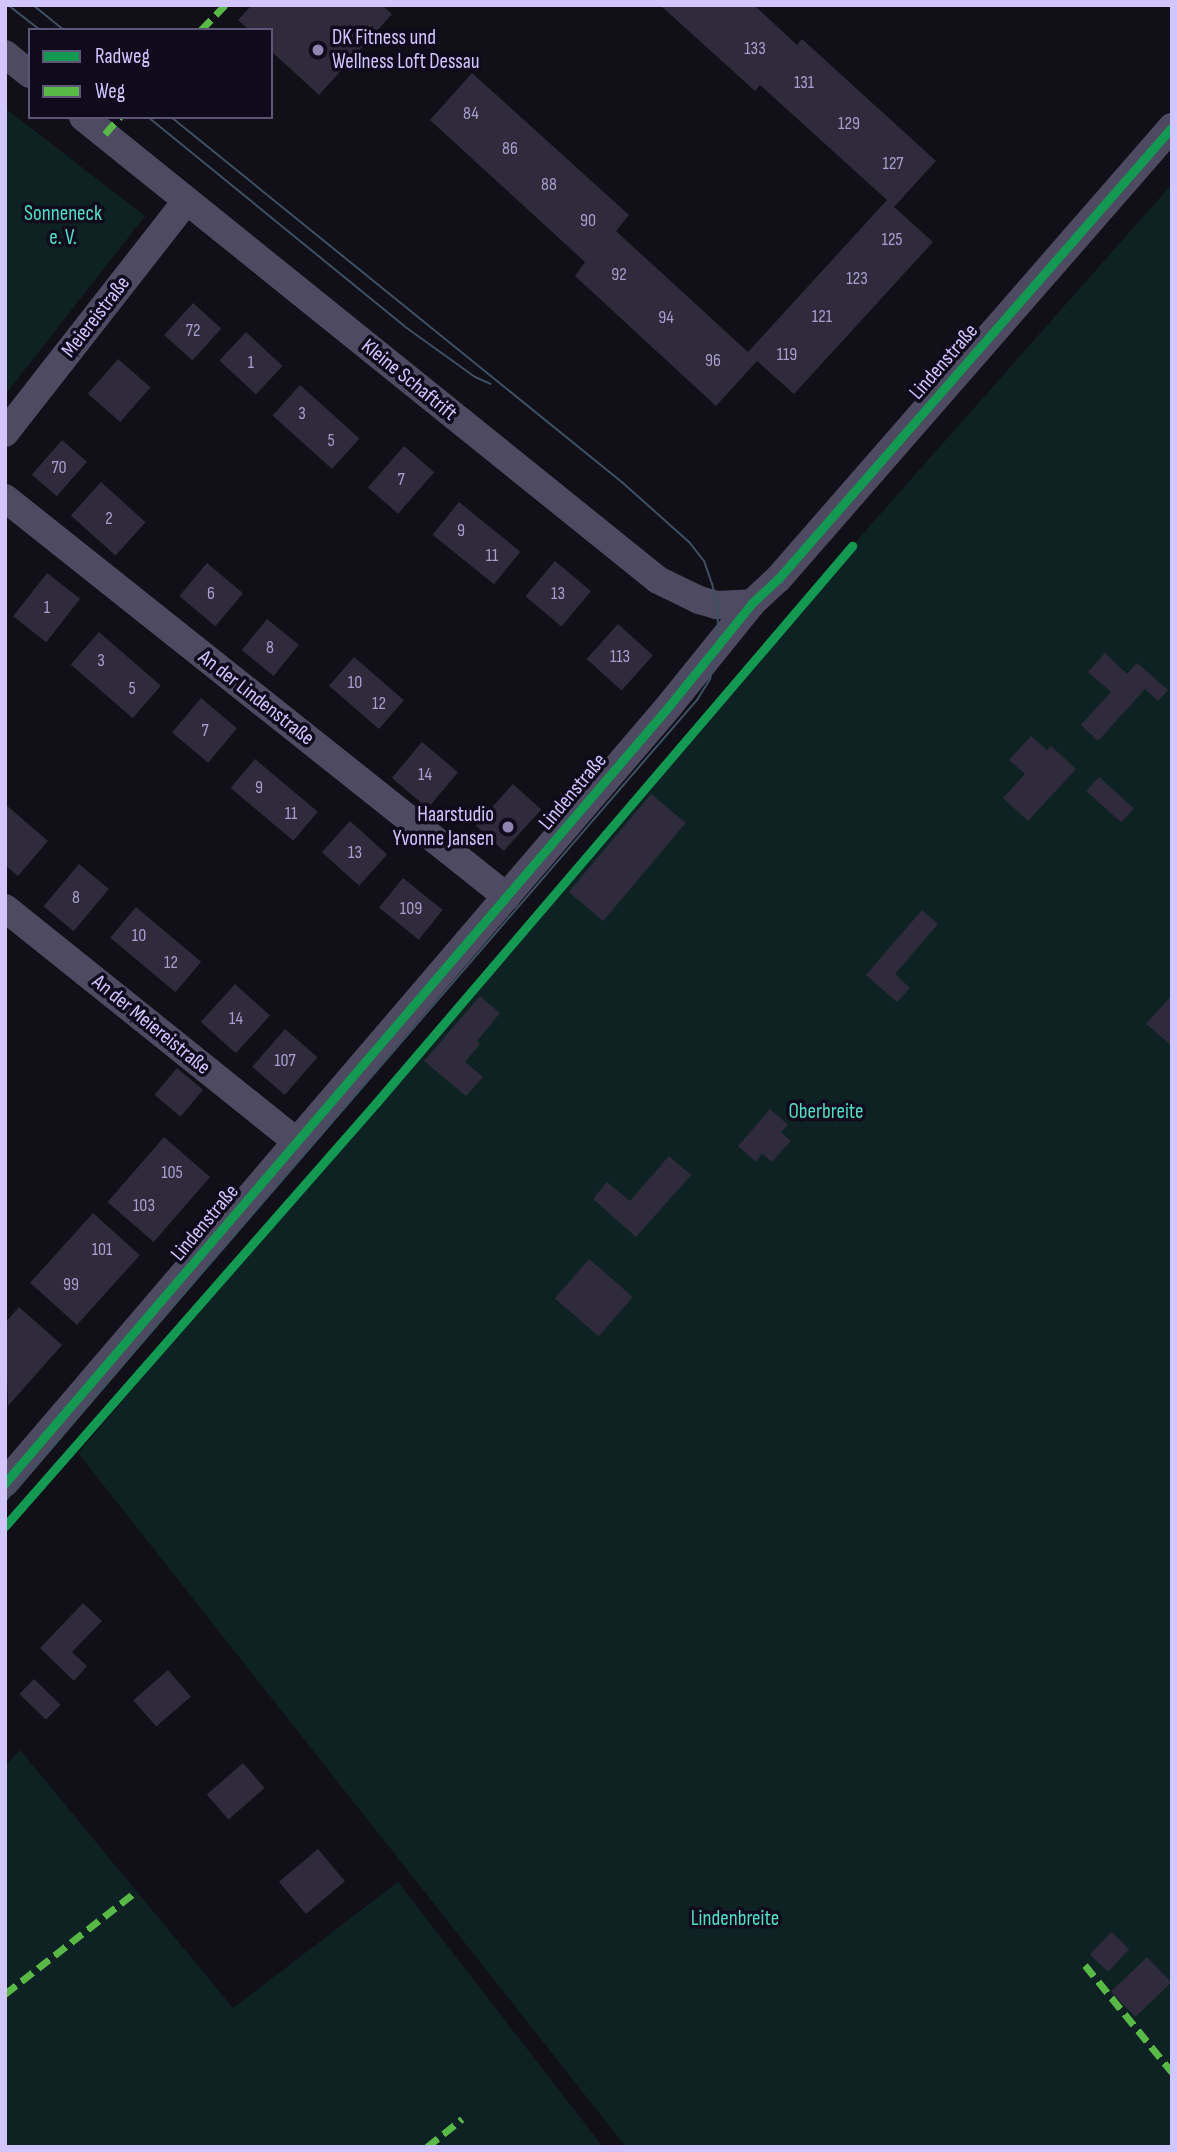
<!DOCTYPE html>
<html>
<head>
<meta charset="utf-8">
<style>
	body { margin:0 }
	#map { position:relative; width:1177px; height:2152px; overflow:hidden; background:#110f18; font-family:"Sofia Sans Condensed",sans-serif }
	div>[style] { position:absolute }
	.green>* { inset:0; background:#0e2224 }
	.building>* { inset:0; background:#2f2b3c; transform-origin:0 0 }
	.minor>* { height:28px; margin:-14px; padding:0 14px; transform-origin:14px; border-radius:14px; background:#4d4a61 }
	.tram>* { height:2px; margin:-1px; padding:0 1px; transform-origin:1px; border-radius:1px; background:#3f5063 }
	.quiet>* { height:7px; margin-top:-3.5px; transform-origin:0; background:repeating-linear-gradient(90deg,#58b947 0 14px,transparent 0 21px) }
	.cycleway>* { height:9px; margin:-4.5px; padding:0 4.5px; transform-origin:4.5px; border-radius:4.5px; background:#139951 }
	.dots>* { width:19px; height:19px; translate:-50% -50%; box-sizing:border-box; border:4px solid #0f0b1c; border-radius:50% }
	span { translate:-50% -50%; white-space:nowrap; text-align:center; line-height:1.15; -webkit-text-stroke:7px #0f0b1c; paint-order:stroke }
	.number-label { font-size:18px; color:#a89fce }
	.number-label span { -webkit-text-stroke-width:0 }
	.poi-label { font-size:21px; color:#d1c6ff }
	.left { translate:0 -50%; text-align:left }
	.right { translate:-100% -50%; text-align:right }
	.park-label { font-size:21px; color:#52dfc6 }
	.street-label { font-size:21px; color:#d1c6ff }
	.frame { position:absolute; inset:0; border:7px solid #d1c6ff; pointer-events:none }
	.legend { position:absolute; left:28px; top:28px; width:245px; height:91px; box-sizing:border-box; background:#0f0b1c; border:2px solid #5d5677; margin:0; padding:9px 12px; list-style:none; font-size:21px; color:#d1c6ff }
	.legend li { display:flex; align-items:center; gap:14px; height:35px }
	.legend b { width:35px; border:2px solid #5d5677 }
</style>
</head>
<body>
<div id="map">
	<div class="green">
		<i style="clip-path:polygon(5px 108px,145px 216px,5px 395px)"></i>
		<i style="clip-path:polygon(1172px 184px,1172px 2147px,626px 2147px,78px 1453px,852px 546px)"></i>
		<i style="clip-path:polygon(20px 1750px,233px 2008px,398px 1882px,603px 2147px,5px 2147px,5px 1766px)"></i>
	</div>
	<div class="building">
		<i style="clip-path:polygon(252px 5px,382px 5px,392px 14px,319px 95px,271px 51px,271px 30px,249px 30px,238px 20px)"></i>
		<i style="clip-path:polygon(660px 5px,754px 5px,797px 45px,802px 39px,936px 161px,894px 207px,933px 242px,794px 394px,757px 361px,716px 406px,575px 276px,585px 262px,430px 120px,472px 73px,629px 215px,616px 231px,748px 352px,887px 200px,760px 85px,755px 91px)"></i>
		<i style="left:193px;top:303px;width:38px;height:43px;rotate:42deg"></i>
		<i style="left:246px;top:332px;width:50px;height:39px;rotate:43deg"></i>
		<i style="left:118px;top:359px;width:43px;height:46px;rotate:41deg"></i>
		<i style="left:300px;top:385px;width:80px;height:41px;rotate:42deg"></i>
		<i style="left:62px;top:440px;width:33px;height:46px;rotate:41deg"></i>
		<i style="left:404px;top:446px;width:40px;height:55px;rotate:41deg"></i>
		<i style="left:101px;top:482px;width:60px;height:45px;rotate:42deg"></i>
		<i style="left:459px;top:502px;width:79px;height:42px;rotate:39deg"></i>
		<i style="left:555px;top:561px;width:47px;height:46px;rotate:40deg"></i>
		<i style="left:207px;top:563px;width:47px;height:43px;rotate:40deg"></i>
		<i style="left:47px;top:573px;width:42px;height:55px;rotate:38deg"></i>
		<i style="left:267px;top:619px;width:41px;height:40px;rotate:39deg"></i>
		<i style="left:618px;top:624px;width:47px;height:47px;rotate:42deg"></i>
		<i style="left:99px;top:632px;width:82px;height:43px;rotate:41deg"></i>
		<i style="clip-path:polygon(1105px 653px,1127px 674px,1137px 663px,1168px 690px,1158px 701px,1145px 689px,1098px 741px,1081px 725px,1111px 692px,1088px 672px)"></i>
		<i style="left:354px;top:657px;width:66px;height:38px;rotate:41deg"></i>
		<i style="left:201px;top:698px;width:47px;height:45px;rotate:40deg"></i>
		<i style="clip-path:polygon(1031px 736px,1047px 750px,1051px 746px,1076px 769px,1028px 821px,1003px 798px,1025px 774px,1009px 760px)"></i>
		<i style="left:422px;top:742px;width:47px;height:47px;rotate:40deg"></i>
		<i style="left:255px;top:759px;width:82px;height:38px;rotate:40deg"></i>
		<i style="left:1099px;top:777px;width:47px;height:19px;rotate:42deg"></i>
		<i style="left:513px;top:784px;width:38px;height:56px;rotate:42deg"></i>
		<i style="left:651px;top:794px;width:45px;height:128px;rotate:40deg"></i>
		<i style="clip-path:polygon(5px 804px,48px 841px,18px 876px,5px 865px)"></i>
		<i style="left:350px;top:821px;width:50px;height:42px;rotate:42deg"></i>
		<i style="left:79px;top:864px;width:39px;height:55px;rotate:40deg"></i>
		<i style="left:403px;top:878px;width:51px;height:38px;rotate:39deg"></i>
		<i style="left:136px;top:907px;width:85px;height:40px;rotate:40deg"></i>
		<i style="clip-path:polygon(922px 910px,938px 924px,895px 974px,910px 988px,897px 1002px,866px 975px)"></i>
		<i style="left:235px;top:984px;width:47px;height:51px;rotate:42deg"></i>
		<i style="clip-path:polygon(1172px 995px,1172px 1046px,1146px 1024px)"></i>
		<i style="clip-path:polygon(480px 996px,500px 1013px,477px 1041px,480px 1044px,465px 1062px,483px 1077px,466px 1096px,424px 1061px)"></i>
		<i style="left:285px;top:1029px;width:43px;height:50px;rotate:41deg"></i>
		<i style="left:177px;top:1068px;width:34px;height:35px;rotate:40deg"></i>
		<i style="clip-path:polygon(770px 1109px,788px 1125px,781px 1132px,791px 1141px,772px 1162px,762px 1154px,756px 1162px,738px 1146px)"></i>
		<i style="left:164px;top:1137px;width:61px;height:86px;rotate:41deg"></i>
		<i style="clip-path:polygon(669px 1156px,691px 1175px,636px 1237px,593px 1199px,607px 1182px,630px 1201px)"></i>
		<i style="left:93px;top:1213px;width:63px;height:94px;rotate:42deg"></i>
		<i style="left:589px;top:1259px;width:58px;height:52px;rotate:41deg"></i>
		<i style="clip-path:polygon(19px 1307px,62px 1345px,8px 1406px,5px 1323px)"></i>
		<i style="clip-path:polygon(83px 1603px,102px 1621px,72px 1652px,87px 1666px,74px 1681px,40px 1648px)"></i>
		<i style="left:168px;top:1670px;width:35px;height:46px;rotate:49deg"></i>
		<i style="left:34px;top:1679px;width:37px;height:21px;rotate:44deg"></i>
		<i style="left:243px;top:1763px;width:33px;height:48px;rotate:49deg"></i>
		<i style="left:318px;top:1849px;width:42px;height:51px;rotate:50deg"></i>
		<i style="left:1111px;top:1932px;width:25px;height:31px;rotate:43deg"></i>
		<i style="left:1147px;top:1957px;width:35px;height:50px;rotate:46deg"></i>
	</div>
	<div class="minor">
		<i style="left:5px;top:54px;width:32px;rotate:39deg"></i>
		<i style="left:83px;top:117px;width:738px;rotate:38.84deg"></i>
		<i style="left:658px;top:580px;width:46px;rotate:26deg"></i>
		<i style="left:699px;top:600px;width:19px;rotate:16deg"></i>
		<i style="left:717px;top:605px;width:35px;rotate:-3deg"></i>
		<i style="left:5px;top:433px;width:294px;rotate:-52deg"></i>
		<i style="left:5px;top:498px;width:641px;rotate:38.48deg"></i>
		<i style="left:5px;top:908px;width:374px;rotate:38.7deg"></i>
		<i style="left:5px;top:1483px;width:1022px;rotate:-49.48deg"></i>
		<i style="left:669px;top:706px;width:132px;rotate:-51.1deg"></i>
		<i style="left:752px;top:603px;width:35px;rotate:-43deg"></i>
		<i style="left:778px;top:579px;width:600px;rotate:-48.92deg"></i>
	</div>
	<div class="tram">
		<i style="left:8px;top:5px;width:41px;rotate:38deg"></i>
		<i style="left:33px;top:5px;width:40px;rotate:39deg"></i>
		<i style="left:148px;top:117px;width:330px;rotate:39.2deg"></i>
		<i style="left:404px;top:326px;width:87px;rotate:35.7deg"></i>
		<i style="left:475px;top:377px;width:17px;rotate:24deg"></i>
		<i style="left:5px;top:1501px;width:1059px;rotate:-49.18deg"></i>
		<i style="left:697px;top:700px;width:25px;rotate:-58deg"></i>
		<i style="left:710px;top:679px;width:36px;rotate:-76deg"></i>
		<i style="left:719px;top:644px;width:39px;rotate:-93deg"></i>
		<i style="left:717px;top:605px;width:22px;rotate:-103deg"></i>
		<i style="left:712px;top:584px;width:24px;rotate:-109deg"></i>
		<i style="left:704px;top:561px;width:24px;rotate:-128deg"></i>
		<i style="left:689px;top:542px;width:89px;rotate:-138.2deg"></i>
		<i style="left:623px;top:483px;width:582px;rotate:-141deg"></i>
	</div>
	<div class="quiet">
		<i style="left:201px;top:30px;width:35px;rotate:-46deg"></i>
		<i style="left:105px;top:134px;width:23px;rotate:-49deg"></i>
		<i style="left:1085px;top:1965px;width:138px;rotate:50.9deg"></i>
		<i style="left:5px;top:1994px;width:162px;rotate:-38deg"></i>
		<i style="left:427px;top:2147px;width:45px;rotate:-38.7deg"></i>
	</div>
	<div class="cycleway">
		<i style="left:5px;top:1483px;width:1022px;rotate:-49.48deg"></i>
		<i style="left:669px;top:706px;width:132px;rotate:-51.1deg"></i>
		<i style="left:752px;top:603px;width:35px;rotate:-43deg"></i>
		<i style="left:778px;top:579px;width:600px;rotate:-48.92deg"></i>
		<i style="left:5px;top:1526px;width:563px;rotate:-48.75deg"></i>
		<i style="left:376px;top:1103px;width:733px;rotate:-49.48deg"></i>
	</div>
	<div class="dots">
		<i style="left:318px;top:50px;background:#8e86ae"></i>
		<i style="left:508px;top:827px;background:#8e86ae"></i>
	</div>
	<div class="number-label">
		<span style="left:755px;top:49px">133</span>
		<span style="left:804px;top:83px">131</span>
		<span style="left:471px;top:114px">84</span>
		<span style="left:849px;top:124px">129</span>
		<span style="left:510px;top:149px">86</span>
		<span style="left:893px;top:164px">127</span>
		<span style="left:549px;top:185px">88</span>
		<span style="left:588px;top:221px">90</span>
		<span style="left:892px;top:240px">125</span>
		<span style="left:619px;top:275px">92</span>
		<span style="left:857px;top:279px">123</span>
		<span style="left:822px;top:317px">121</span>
		<span style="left:666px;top:318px">94</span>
		<span style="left:193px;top:331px">72</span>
		<span style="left:787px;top:355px">119</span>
		<span style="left:713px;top:361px">96</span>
		<span style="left:251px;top:363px">1</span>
		<span style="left:302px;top:414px">3</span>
		<span style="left:331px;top:441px">5</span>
		<span style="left:59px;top:468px">70</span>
		<span style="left:401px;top:480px">7</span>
		<span style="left:109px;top:519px">2</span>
		<span style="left:461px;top:531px">9</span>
		<span style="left:492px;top:556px">11</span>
		<span style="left:211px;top:594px">6</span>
		<span style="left:558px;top:594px">13</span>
		<span style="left:47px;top:608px">1</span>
		<span style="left:270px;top:648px">8</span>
		<span style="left:620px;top:657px">113</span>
		<span style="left:101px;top:661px">3</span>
		<span style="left:355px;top:683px">10</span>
		<span style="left:132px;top:689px">5</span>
		<span style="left:379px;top:704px">12</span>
		<span style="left:205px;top:731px">7</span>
		<span style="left:425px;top:775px">14</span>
		<span style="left:259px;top:788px">9</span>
		<span style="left:291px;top:814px">11</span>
		<span style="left:355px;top:853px">13</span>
		<span style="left:76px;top:898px">8</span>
		<span style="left:411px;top:909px">109</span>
		<span style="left:139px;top:936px">10</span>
		<span style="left:171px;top:963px">12</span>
		<span style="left:236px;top:1019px">14</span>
		<span style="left:285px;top:1061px">107</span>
		<span style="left:172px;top:1173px">105</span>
		<span style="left:144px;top:1206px">103</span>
		<span style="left:102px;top:1250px">101</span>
		<span style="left:71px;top:1285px">99</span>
	</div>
	<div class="poi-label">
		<span class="left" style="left:332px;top:50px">DK Fitness und<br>Wellness Loft Dessau</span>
		<span class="right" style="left:494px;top:827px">Haarstudio<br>Yvonne Jansen</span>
	</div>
	<div class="park-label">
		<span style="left:63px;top:226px">Sonneneck<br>e. V.</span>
		<span style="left:826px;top:1112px">Oberbreite</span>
		<span style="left:735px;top:1919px">Lindenbreite</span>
	</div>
	<div class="street-label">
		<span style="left:96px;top:317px;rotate:-52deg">Meiereistraße</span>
		<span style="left:944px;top:362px;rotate:-49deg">Lindenstraße</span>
		<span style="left:409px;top:380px;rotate:39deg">Kleine Schaftrift</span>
		<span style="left:256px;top:698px;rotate:38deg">An der Lindenstraße</span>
		<span style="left:573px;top:792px;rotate:-50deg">Lindenstraße</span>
		<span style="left:151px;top:1025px;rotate:39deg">An der Meiereistraße</span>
		<span style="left:205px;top:1223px;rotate:-50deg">Lindenstraße</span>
	</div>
	<div class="frame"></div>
	<ul class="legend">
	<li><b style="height:9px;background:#139951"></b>Radweg</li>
	<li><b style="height:9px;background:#58b947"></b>Weg</li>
	</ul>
</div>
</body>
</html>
